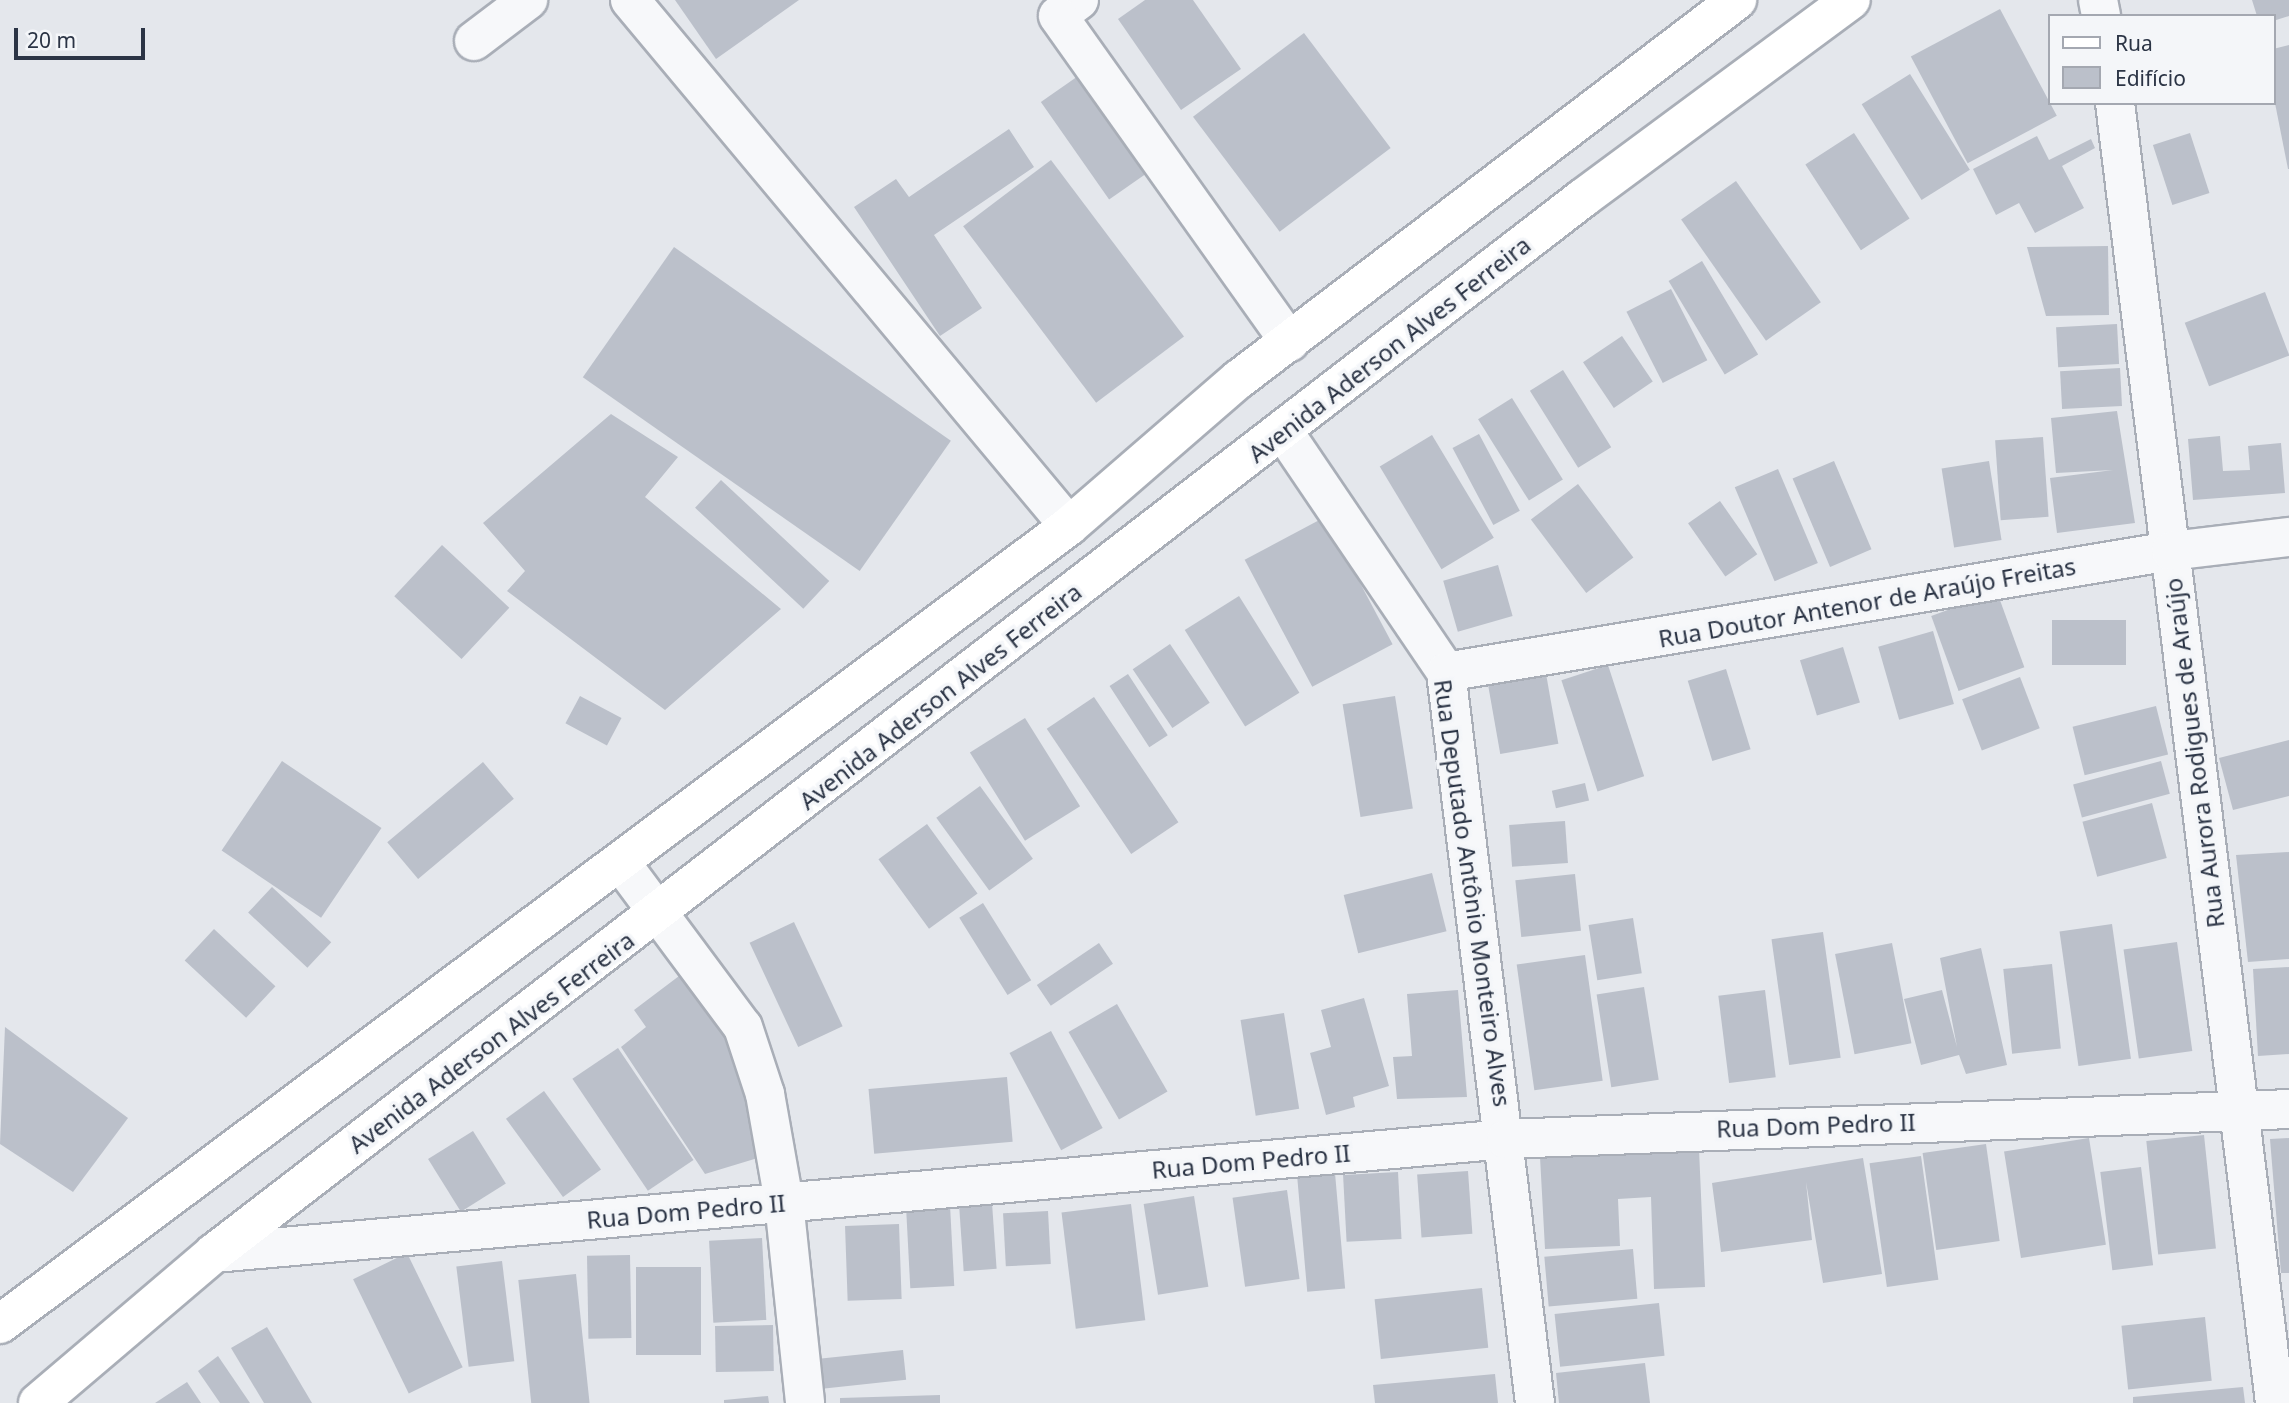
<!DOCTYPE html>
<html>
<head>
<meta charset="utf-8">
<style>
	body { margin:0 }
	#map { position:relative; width:2289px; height:1403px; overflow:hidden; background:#e4e7ec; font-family:"Noto Sans",sans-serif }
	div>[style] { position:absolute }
	.building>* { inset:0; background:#bbc0ca; transform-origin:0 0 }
	.roads { filter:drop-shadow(2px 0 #a9aeb7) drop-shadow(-2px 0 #a9aeb7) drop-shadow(0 2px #a9aeb7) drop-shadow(0 -2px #a9aeb7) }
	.minor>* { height:38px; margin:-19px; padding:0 19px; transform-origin:19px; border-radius:19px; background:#f7f8fa }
	.major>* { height:38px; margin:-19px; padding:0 19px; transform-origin:19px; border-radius:19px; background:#fff }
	span { translate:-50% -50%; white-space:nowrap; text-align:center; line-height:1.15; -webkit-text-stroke:7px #f4f6f9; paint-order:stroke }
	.street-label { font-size:24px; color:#2b3445 }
	.legend { position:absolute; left:2048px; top:14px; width:228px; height:91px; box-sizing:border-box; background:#f4f6f9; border:2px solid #a4a8b1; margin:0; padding:9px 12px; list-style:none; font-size:21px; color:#2b3445 }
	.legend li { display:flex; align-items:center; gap:14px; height:35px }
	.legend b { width:35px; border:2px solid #a4a8b1 }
	.scale { position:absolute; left:14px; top:28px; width:131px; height:32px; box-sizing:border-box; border:4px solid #2b3445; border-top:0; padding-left:9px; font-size:21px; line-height:24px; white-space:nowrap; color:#2b3445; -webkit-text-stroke:5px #f4f6f9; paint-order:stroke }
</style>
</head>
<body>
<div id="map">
	<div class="building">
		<i style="clip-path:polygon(675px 0,799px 0,716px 59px)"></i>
		<i style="clip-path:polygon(1145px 0,1193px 0,1241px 69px,1181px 110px,1118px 19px)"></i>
		<i style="clip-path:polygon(2252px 0,2289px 0,2289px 16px,2273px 21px,2257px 16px)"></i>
		<i style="left:2000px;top:9px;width:121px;height:101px;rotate:62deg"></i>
		<i style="left:1304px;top:33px;width:144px;height:139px;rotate:53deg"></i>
		<i style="clip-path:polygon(2289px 45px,2289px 169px,2288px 169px,2273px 93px,2273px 49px)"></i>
		<i style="left:1081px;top:74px;width:119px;height:49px;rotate:55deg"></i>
		<i style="left:1910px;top:74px;width:113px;height:57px;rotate:58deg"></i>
		<i style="clip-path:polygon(1009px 129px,1034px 167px,934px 235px,982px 308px,940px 336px,854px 207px,896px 179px,909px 197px)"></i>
		<i style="left:1854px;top:133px;width:102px;height:58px;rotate:57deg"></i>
		<i style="left:2190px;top:133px;width:63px;height:39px;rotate:72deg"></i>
		<i style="clip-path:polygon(2037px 136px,2049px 160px,2091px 139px,2095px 148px,2062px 166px,2084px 208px,2035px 233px,2019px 203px,1996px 215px,1973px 169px)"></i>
		<i style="left:1051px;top:160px;width:221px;height:110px;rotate:53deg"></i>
		<i style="left:1736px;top:181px;width:148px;height:67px;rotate:55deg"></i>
		<i style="clip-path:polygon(2108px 246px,2109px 315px,2046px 316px,2027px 247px)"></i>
		<i style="left:674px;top:247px;width:338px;height:159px;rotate:35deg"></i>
		<i style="left:1702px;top:261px;width:109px;height:39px;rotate:59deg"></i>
		<i style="left:1671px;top:289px;width:80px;height:50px;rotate:63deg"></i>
		<i style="left:2265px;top:292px;width:68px;height:86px;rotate:69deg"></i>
		<i style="left:2117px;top:324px;width:40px;height:61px;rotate:87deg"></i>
		<i style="left:1622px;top:336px;width:55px;height:47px;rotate:56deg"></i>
		<i style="left:2120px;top:368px;width:38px;height:60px;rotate:87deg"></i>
		<i style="left:1563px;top:370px;width:91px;height:39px;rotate:58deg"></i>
		<i style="left:1512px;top:398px;width:96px;height:40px;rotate:58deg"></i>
		<i style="clip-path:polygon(2117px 411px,2135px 523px,2057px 533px,2050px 478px,2113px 470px,2056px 473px,2051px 418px)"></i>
		<i style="clip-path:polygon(611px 414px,678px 457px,645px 497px,781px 609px,665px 710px,507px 591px,525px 571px,483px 523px)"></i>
		<i style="left:1479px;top:434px;width:87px;height:30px;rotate:62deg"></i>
		<i style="left:1432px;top:435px;width:120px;height:61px;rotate:59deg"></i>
		<i style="clip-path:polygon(2220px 436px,2223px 471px,2250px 470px,2248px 446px,2281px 443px,2285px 493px,2193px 500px,2188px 439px)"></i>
		<i style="left:2043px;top:437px;width:80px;height:48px;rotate:86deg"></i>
		<i style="left:1834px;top:461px;width:96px;height:45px;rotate:67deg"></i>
		<i style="left:1989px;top:461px;width:80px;height:48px;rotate:81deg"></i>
		<i style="left:1778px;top:469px;width:102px;height:47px;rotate:67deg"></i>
		<i style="left:721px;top:480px;width:148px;height:38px;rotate:43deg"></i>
		<i style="left:1578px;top:484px;width:92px;height:59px;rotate:53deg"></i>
		<i style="left:1720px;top:501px;width:65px;height:39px;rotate:55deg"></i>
		<i style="left:1325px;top:517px;width:144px;height:91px;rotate:62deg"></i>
		<i style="left:442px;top:545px;width:92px;height:70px;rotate:43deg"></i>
		<i style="left:1498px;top:565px;width:53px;height:57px;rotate:74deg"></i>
		<i style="left:1997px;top:592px;width:80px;height:70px;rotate:70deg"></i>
		<i style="left:1239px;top:596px;width:114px;height:64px;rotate:58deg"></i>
		<i style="left:2126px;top:620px;width:45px;height:74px;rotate:90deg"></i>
		<i style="left:1933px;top:631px;width:76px;height:57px;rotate:74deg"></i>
		<i style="left:1170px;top:644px;width:71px;height:45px;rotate:56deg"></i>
		<i style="left:1843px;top:647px;width:58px;height:45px;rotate:73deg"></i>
		<i style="left:1608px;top:665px;width:117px;height:49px;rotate:72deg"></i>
		<i style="left:1545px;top:668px;width:77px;height:59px;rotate:80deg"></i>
		<i style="left:1726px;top:669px;width:84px;height:40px;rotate:73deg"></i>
		<i style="left:1128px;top:674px;width:73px;height:22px;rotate:57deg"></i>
		<i style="left:2020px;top:677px;width:55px;height:62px;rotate:69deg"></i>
		<i style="left:580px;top:696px;width:47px;height:31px;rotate:28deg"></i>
		<i style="left:1395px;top:696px;width:114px;height:53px;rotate:81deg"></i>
		<i style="left:1094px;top:697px;width:151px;height:57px;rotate:56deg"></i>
		<i style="left:2156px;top:706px;width:50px;height:86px;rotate:76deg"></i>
		<i style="left:1025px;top:718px;width:104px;height:65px;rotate:58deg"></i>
		<i style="clip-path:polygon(2289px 740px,2289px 796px,2233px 810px,2219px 758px)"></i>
		<i style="left:282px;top:761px;width:120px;height:108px;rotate:34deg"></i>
		<i style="left:2161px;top:761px;width:34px;height:91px;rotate:75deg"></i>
		<i style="left:483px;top:762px;width:48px;height:125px;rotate:50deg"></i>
		<i style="left:1585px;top:783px;width:18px;height:34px;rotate:77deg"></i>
		<i style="left:980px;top:786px;width:90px;height:54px;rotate:54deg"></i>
		<i style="left:2152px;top:803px;width:57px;height:72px;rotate:75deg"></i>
		<i style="left:1565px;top:821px;width:42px;height:56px;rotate:86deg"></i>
		<i style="left:927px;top:824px;width:86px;height:60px;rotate:54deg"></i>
		<i style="clip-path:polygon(2289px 852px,2289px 959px,2248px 962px,2236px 855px)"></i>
		<i style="left:1432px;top:873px;width:60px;height:91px;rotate:76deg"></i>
		<i style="left:1575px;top:874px;width:57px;height:60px;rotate:84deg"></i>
		<i style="left:272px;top:887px;width:81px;height:35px;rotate:43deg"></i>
		<i style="left:983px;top:903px;width:91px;height:28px;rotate:58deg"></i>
		<i style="left:1633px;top:918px;width:56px;height:45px;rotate:81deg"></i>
		<i style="left:794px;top:922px;width:115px;height:49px;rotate:65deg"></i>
		<i style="left:2112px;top:924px;width:136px;height:53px;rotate:82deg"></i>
		<i style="left:214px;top:929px;width:84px;height:43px;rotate:43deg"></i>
		<i style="left:1823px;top:932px;width:127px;height:52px;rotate:82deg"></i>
		<i style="left:2177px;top:942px;width:110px;height:54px;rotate:82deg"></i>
		<i style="left:1099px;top:943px;width:25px;height:75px;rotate:56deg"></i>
		<i style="left:1892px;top:943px;width:102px;height:58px;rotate:79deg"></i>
		<i style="clip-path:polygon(1981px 948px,2007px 1065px,1966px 1074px,1959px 1055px,1921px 1065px,1904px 999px,1942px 990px,1957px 1047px,1940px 958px)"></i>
		<i style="left:1585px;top:955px;width:127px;height:69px;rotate:82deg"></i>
		<i style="left:2052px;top:964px;width:85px;height:49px;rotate:84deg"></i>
		<i style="clip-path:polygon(2289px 967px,2289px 1054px,2258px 1056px,2253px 969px)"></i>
		<i style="clip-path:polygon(683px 973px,731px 1031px,761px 1157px,705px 1174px,621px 1047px,646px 1027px,634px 1010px)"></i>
		<i style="left:1644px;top:987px;width:94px;height:48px;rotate:81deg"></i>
		<i style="clip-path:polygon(1458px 990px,1467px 1097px,1397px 1099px,1393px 1057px,1412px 1056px,1407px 994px)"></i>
		<i style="left:1765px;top:990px;width:88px;height:47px;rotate:83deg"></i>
		<i style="clip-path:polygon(1364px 998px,1389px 1086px,1353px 1097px,1355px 1107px,1326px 1115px,1310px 1053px,1331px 1047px,1321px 1010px)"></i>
		<i style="left:1117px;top:1004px;width:101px;height:56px;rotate:60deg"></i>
		<i style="left:1284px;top:1013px;width:97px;height:44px;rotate:81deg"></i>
		<i style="clip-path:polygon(5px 1027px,128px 1118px,73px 1192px,0 1144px)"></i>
		<i style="left:1051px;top:1031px;width:110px;height:47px;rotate:62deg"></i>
		<i style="left:618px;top:1048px;width:135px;height:55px;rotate:56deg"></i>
		<i style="left:1007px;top:1077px;width:65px;height:139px;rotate:85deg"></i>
		<i style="left:544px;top:1091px;width:97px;height:47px;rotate:54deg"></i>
		<i style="left:473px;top:1131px;width:62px;height:53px;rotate:58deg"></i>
		<i style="left:2204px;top:1135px;width:114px;height:58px;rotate:84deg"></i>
		<i style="left:2089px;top:1138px;width:108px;height:86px;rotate:81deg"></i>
		<i style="clip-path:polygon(2289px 1138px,2289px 1273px,2281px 1273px,2270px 1139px)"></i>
		<i style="left:1986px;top:1144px;width:98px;height:64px;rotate:82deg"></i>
		<i style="clip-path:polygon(1699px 1149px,1705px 1287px,1654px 1289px,1651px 1197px,1618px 1199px,1620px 1246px,1545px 1249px,1540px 1157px)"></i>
		<i style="left:1921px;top:1156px;width:125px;height:52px;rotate:82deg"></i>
		<i style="clip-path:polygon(1863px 1158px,1882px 1274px,1823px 1283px,1806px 1182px,1812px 1240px,1721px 1252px,1712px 1183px)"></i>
		<i style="left:2141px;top:1167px;width:99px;height:41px;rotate:83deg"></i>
		<i style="left:1468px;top:1171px;width:63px;height:51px;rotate:86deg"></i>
		<i style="left:1398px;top:1172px;width:67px;height:55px;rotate:87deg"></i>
		<i style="left:1335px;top:1173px;width:116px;height:38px;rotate:85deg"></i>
		<i style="left:1287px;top:1190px;width:90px;height:55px;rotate:82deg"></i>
		<i style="left:1194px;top:1196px;width:92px;height:51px;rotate:81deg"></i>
		<i style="left:992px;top:1203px;width:66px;height:33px;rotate:86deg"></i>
		<i style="left:1131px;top:1204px;width:117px;height:70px;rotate:83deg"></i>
		<i style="left:950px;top:1205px;width:81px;height:44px;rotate:87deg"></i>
		<i style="left:1048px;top:1211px;width:53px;height:45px;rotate:87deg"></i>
		<i style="left:899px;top:1224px;width:75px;height:54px;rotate:88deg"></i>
		<i style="left:762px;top:1238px;width:82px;height:53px;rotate:87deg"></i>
		<i style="left:1633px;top:1249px;width:50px;height:89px;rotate:85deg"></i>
		<i style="left:407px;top:1253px;width:127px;height:60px;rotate:64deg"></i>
		<i style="left:630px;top:1255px;width:83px;height:43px;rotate:89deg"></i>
		<i style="left:502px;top:1261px;width:101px;height:46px;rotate:83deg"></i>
		<i style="left:636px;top:1267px;width:65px;height:88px"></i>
		<i style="left:576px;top:1274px;width:130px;height:58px;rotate:84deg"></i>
		<i style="left:1482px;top:1288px;width:60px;height:108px;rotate:84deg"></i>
		<i style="left:1659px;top:1303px;width:53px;height:105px;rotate:84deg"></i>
		<i style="left:2205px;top:1317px;width:64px;height:84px;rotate:84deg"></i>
		<i style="left:773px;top:1325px;width:46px;height:58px;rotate:89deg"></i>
		<i style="clip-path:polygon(267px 1327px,312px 1403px,264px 1403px,231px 1348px)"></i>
		<i style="left:903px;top:1350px;width:30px;height:82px;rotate:84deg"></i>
		<i style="clip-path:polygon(218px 1356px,250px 1403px,220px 1403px,198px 1371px)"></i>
		<i style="clip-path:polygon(1645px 1363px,1650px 1403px,1559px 1403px,1556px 1373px)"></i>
		<i style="clip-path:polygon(1495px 1374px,1498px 1403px,1375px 1403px,1373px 1385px)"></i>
		<i style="clip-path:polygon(187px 1382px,201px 1403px,155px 1403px)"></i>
		<i style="clip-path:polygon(2243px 1387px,2245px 1403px,2133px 1403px,2133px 1397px)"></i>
		<i style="clip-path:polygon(940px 1395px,940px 1403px,840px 1403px,840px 1398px)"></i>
		<i style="clip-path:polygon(768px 1396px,769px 1403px,724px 1403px,724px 1400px)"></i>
	</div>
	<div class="roads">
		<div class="minor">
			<i style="left:630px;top:0;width:685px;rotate:50.15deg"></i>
			<i style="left:1079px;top:0;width:26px;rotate:143deg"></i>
			<i style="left:1058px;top:16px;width:400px;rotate:54.6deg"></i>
			<i style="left:2098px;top:0;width:16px;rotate:79deg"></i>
			<i style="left:474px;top:41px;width:68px;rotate:-37.2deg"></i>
			<i style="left:2115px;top:103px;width:1310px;rotate:82.98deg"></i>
			<i style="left:1283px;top:431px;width:291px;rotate:55.9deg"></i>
			<i style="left:1446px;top:672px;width:736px;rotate:83.06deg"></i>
			<i style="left:1446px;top:672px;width:735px;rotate:-9.48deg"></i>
			<i style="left:2171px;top:551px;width:119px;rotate:-6.8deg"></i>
			<i style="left:621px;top:863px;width:204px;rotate:53.4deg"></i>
			<i style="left:743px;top:1027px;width:71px;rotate:71.8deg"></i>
			<i style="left:765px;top:1094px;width:110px;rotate:80deg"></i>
			<i style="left:784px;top:1202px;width:202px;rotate:84deg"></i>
			<i style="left:214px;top:1253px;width:1297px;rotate:-5.04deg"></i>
			<i style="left:1506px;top:1139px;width:784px;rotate:-2.19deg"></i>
		</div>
		<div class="major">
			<i style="left:0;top:1324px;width:1334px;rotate:-36.74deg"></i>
			<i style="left:1069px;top:526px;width:225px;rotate:-40.9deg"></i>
			<i style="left:1239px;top:379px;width:626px;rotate:-37.27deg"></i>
			<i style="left:38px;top:1403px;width:231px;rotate:-40.4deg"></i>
			<i style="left:214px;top:1253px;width:1728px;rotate:-37.62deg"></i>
			<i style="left:1583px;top:198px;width:333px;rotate:-36.5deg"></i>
		</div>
	</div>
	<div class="street-label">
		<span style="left:1389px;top:349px;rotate:-38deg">Avenida Aderson Alves Ferreira</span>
		<span style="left:1867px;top:602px;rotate:-10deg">Rua Doutor Antenor de Araújo Freitas</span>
		<span style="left:940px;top:696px;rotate:-38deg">Avenida Aderson Alves Ferreira</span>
		<span style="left:2194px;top:753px;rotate:-97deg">Rua Aurora Rodigues de Araújo</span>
		<span style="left:1473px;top:893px;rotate:82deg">Rua Deputado Antônio Monteiro Alves</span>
		<span style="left:491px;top:1042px;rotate:-37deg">Avenida Aderson Alves Ferreira</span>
		<span style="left:1816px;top:1125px;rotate:-2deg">Rua Dom Pedro II</span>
		<span style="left:1251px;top:1161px;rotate:-5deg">Rua Dom Pedro II</span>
		<span style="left:686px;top:1211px;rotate:-5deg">Rua Dom Pedro II</span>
	</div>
	<ul class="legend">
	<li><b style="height:9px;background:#fff"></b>Rua</li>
	<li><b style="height:19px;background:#bbc0ca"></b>Edifício</li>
	</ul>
	<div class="scale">20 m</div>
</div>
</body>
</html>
